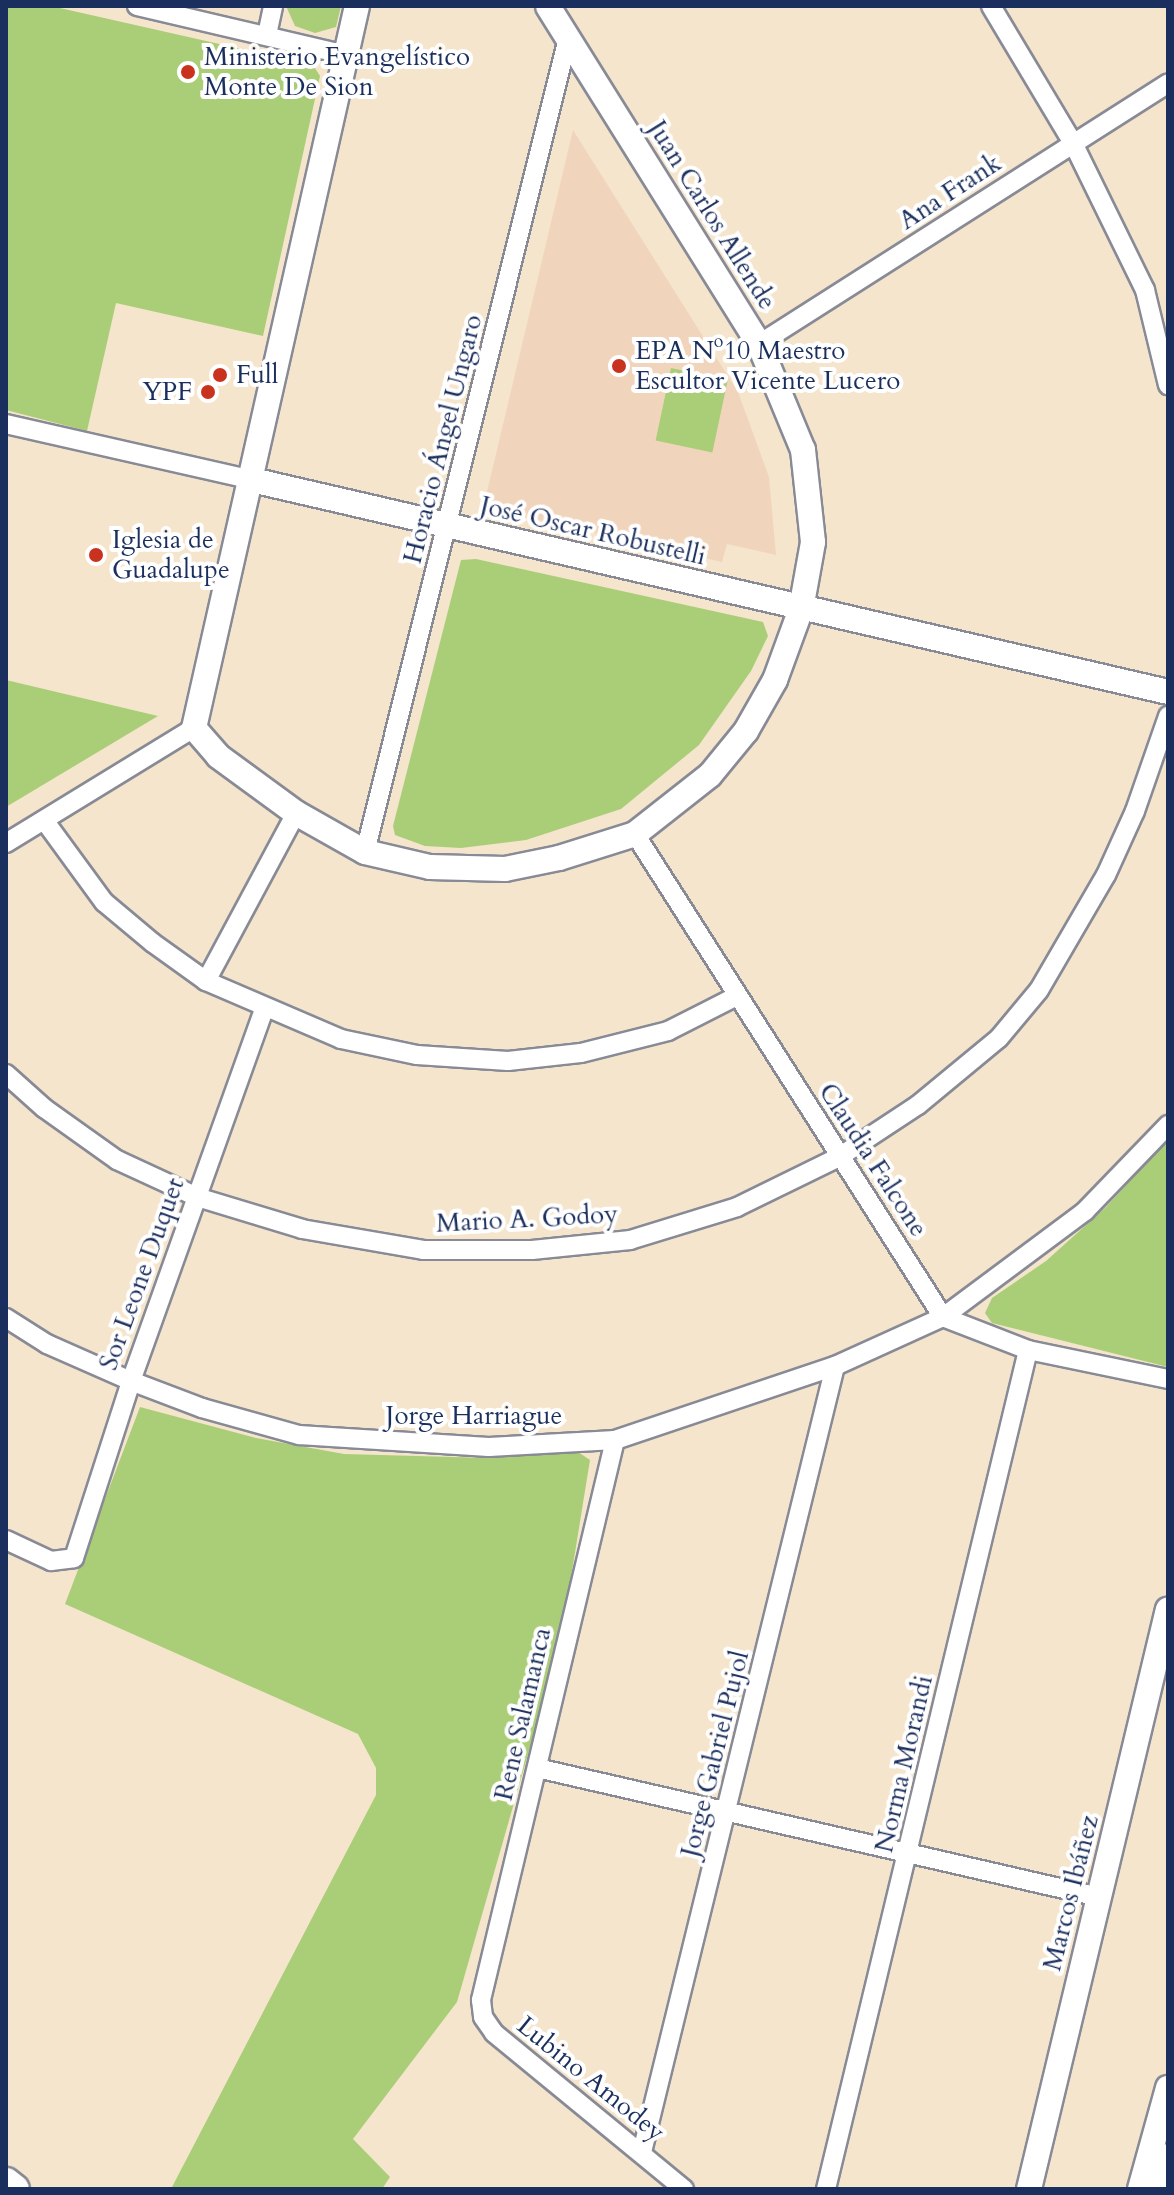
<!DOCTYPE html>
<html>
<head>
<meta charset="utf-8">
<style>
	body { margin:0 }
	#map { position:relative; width:1174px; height:2195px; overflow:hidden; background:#f4e5cc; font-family:Cardo,serif }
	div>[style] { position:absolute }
	.built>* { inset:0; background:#f0d5bc }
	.green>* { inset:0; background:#aace77; transform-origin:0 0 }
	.roads { filter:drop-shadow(2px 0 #888a95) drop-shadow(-2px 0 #888a95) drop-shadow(0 2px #888a95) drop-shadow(0 -2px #888a95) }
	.street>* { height:18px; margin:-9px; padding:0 9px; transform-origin:9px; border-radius:9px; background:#fff }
	.secondary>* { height:24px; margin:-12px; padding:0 12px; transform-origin:12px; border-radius:12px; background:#fff }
	.primary>* { height:28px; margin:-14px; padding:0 14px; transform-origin:14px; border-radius:14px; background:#fff }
	.dots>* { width:22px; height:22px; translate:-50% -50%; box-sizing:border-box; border:4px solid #fff; border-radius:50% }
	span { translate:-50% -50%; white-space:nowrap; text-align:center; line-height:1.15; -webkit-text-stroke:8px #fff; paint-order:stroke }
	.poi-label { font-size:26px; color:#1b2f5e }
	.left { translate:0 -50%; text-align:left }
	.right { translate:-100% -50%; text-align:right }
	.street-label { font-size:26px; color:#1b2f5e }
	.frame { position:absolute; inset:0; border:8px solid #1b2f5e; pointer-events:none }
</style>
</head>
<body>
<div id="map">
	<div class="built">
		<i style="clip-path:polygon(573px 130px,738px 392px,769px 477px,776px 555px,727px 544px,722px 562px,495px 510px,486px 496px)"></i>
	</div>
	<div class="green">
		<i style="clip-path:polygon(6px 6px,51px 6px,313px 65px,320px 76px,263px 336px,116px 303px,87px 431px,6px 410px)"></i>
		<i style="clip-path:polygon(286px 6px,341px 6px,336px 27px,315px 33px,295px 26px)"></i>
		<i style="left:671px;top:368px;width:58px;height:74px;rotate:12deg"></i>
		<i style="clip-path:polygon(476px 559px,763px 622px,768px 636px,751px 671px,699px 745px,621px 809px,526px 840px,461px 848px,425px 846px,395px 835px,393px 826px,461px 560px)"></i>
		<i style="clip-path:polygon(6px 680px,158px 716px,6px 807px)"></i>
		<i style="clip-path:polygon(1168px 1140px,1168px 1367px,992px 1323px,985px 1313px,992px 1298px,1046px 1261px,1106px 1207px)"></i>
		<i style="clip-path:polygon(140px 1407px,256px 1438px,344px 1454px,489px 1458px,578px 1452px,590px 1460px,561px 1639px,457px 2002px,353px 2139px,390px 2177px,382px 2189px,171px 2189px,376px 1795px,376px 1768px,358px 1734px,65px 1604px)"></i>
	</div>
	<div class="roads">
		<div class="street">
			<i style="left:137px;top:6px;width:215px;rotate:13.2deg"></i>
			<i style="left:991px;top:6px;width:160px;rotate:59.1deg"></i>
			<i style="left:1073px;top:143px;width:164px;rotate:63.9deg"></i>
			<i style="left:1145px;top:290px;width:98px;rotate:76.4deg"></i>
			<i style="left:267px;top:35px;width:30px;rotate:-78deg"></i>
			<i style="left:759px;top:344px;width:485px;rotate:-32.5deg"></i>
			<i style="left:6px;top:424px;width:252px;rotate:12.8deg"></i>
			<i style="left:44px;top:820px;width:102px;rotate:53.8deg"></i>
			<i style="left:104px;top:902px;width:64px;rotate:39.9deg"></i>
			<i style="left:153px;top:943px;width:65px;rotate:35.6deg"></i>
			<i style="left:206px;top:981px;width:147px;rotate:23.2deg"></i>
			<i style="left:341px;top:1039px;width:78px;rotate:11.9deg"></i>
			<i style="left:417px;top:1055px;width:91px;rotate:3.8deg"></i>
			<i style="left:508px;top:1061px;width:73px;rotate:-6.3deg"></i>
			<i style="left:581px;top:1053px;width:90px;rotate:-14.2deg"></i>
			<i style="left:668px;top:1031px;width:75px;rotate:-26.9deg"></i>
			<i style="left:635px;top:834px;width:573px;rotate:57.48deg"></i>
			<i style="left:943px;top:1317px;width:91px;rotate:21.2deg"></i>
			<i style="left:1028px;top:1350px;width:143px;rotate:11.7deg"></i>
			<i style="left:6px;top:843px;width:220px;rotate:-31.5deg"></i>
			<i style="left:365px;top:852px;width:839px;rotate:-76deg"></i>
			<i style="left:206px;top:981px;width:191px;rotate:-61.8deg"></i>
			<i style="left:6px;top:1074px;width:51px;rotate:41.8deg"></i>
			<i style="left:44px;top:1108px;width:90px;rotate:35.5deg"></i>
			<i style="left:117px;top:1160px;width:88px;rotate:24.8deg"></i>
			<i style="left:197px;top:1197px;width:110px;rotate:16.9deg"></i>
			<i style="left:302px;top:1229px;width:123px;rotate:9.8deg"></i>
			<i style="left:423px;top:1250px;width:109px"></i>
			<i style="left:532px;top:1250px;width:99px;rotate:-5.8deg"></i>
			<i style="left:630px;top:1240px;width:112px;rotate:-17.1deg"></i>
			<i style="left:737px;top:1207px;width:114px;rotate:-26.1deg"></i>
			<i style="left:839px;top:1157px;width:95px;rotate:-33.4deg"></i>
			<i style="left:918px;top:1105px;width:105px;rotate:-39.6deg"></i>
			<i style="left:999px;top:1038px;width:62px;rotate:-50.2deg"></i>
			<i style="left:1039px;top:990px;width:133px;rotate:-59.8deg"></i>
			<i style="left:1106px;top:875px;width:70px;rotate:-65.6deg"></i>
			<i style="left:1135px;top:811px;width:101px;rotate:-70.8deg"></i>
			<i style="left:6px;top:1318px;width:49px;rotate:32.4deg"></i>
			<i style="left:47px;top:1344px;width:92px;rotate:23.8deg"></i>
			<i style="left:131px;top:1381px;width:76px;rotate:20.8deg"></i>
			<i style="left:202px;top:1408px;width:101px;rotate:15.6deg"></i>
			<i style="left:299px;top:1435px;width:190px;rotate:3.6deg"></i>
			<i style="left:489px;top:1447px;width:126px;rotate:-3.2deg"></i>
			<i style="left:615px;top:1440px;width:232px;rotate:-18.6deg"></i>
			<i style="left:835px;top:1366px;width:119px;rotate:-24.4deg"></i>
			<i style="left:943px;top:1317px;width:177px;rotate:-36.7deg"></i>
			<i style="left:1085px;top:1211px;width:120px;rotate:-46deg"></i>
			<i style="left:615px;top:1440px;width:576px;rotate:103.46deg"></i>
			<i style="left:481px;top:2000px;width:17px;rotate:83deg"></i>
			<i style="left:483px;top:2017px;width:19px;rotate:55deg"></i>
			<i style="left:494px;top:2033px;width:246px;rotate:39.4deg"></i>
			<i style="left:6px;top:1540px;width:50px;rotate:25deg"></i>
			<i style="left:51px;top:1561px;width:23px;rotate:-7deg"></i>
			<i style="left:74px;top:1558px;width:186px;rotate:-72.1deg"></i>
			<i style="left:131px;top:1381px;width:394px;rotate:-70.3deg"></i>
			<i style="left:537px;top:1768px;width:577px;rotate:12.93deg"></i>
			<i style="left:642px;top:2152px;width:809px;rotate:-76.2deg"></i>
			<i style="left:826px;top:2189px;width:863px;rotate:-76.46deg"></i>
		</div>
		<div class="secondary">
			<i style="left:357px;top:6px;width:740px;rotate:102.72deg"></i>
			<i style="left:194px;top:728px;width:37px;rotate:49deg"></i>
			<i style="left:218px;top:756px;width:97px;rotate:36.2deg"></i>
			<i style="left:296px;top:813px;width:79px;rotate:29.5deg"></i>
			<i style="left:365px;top:852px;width:67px;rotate:13deg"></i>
			<i style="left:430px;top:867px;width:75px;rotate:1.5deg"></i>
			<i style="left:505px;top:869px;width:55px;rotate:-11.5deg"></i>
			<i style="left:559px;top:858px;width:80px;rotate:-17.5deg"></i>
			<i style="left:635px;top:834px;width:95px;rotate:-38.2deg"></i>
			<i style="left:710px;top:775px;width:57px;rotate:-50.7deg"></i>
			<i style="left:746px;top:731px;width:59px;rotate:-60.4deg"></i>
			<i style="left:775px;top:680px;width:76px;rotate:-69.9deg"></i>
			<i style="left:801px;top:609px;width:68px;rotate:-79.8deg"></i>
			<i style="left:813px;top:542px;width:93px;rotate:-96.2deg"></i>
			<i style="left:803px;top:450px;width:115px;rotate:-112.5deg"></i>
			<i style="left:759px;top:344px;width:398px;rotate:-122deg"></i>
			<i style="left:252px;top:480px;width:940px;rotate:13.03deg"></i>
			<i style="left:1029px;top:2189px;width:596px;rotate:-76.52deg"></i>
			<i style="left:1140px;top:2189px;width:105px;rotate:-74.5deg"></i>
			<i style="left:1160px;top:2189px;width:34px;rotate:-76deg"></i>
		</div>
		<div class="primary">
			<i style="left:6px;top:2182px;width:11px;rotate:38deg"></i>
		</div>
	</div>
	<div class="dots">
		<i style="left:188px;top:72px;background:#c8321e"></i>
		<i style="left:619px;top:366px;background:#c8321e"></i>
		<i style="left:220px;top:375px;background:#c8321e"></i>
		<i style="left:208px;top:392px;background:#c8321e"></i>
		<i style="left:96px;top:555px;background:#c8321e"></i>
	</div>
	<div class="poi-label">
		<span class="left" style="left:204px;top:72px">Ministerio Evangelístico<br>Monte De Sion</span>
		<span class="left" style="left:635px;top:366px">EPA Nº10 Maestro<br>Escultor Vicente Lucero</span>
		<span class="left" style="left:236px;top:375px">Full</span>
		<span class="right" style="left:192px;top:392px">YPF</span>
		<span class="left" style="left:112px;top:555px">Iglesia de<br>Guadalupe</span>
	</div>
	<div class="street-label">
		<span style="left:950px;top:192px;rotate:-33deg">Ana Frank</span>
		<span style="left:712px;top:215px;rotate:58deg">Juan Carlos Allende</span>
		<span style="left:443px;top:439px;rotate:-76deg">Horacio Ángel Ungaro</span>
		<span style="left:593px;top:531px;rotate:13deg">José Oscar Robustelli</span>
		<span style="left:873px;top:1160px;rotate:57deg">Claudia Falcone</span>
		<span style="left:527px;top:1219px;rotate:-3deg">Mario A. Godoy</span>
		<span style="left:142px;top:1274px;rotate:-70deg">Sor Leone Duquet</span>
		<span style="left:474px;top:1416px">Jorge Harriague</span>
		<span style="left:523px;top:1714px;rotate:-77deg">Rene Salamanca</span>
		<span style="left:715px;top:1754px;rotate:-76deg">Jorge Gabriel Pujol</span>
		<span style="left:904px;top:1764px;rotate:-77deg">Norma Morandi</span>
		<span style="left:1071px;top:1893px;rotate:-76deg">Marcos Ibáñez</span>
		<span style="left:591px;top:2079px;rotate:39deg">Lubino Amodey</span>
	</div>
	<div class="frame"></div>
</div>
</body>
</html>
